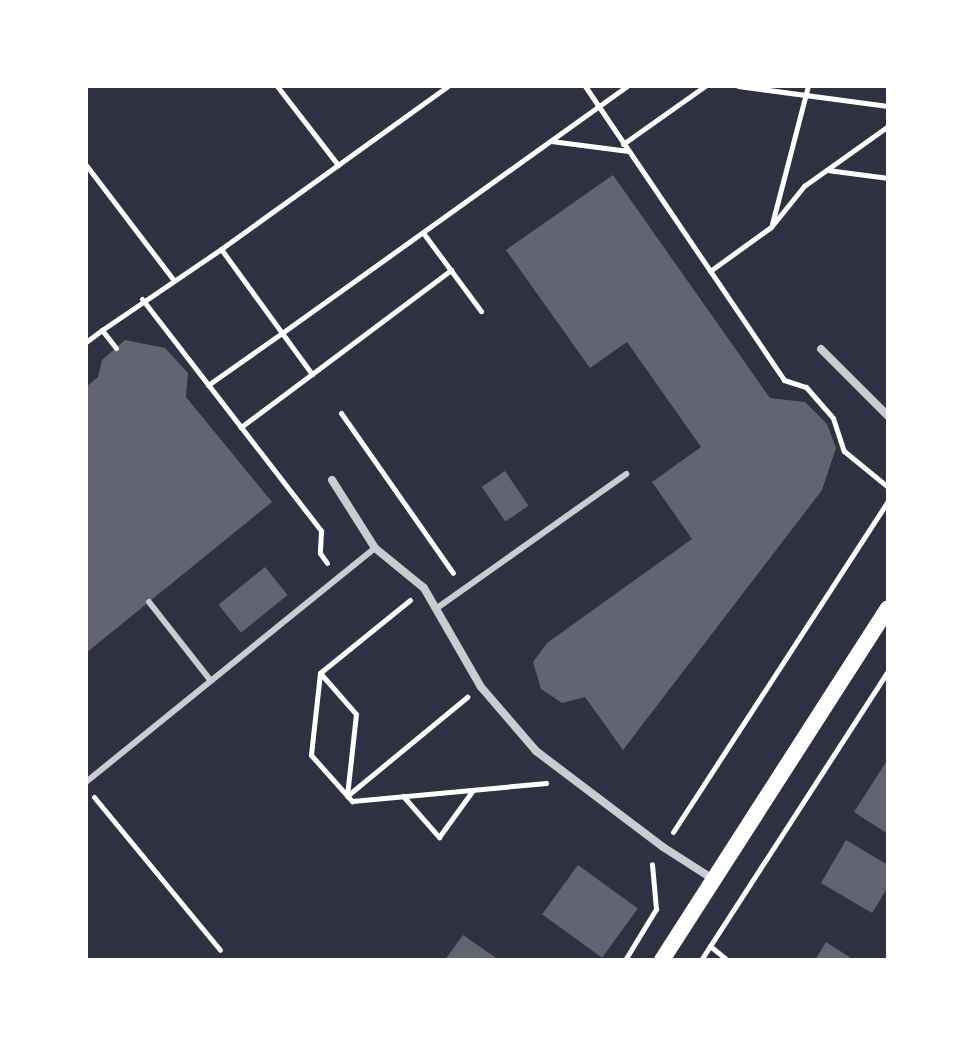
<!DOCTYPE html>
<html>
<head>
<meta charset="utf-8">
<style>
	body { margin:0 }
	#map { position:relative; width:974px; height:1046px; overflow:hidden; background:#2d3142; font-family:Montserrat,sans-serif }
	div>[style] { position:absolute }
	.building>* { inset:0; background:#626471; transform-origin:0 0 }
	.path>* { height:5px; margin:-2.5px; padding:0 2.5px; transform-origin:2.5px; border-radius:2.5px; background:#fff }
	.service>* { height:6px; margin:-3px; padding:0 3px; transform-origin:3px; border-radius:3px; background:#caccd0 }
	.minor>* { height:8px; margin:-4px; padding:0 4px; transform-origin:4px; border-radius:4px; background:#caccd0 }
	.secondary>* { height:16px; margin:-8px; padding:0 8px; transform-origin:8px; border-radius:8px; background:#fff }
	span { translate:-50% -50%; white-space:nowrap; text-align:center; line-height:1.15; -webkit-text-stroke:7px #fff; paint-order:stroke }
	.frame { position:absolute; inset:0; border:88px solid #fff; pointer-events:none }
</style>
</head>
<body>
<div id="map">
	<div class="building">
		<i style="clip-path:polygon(613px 175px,770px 398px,805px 402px,827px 424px,836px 448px,822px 490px,623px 750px,585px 697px,562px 703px,541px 689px,533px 662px,547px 643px,692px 539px,652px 482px,701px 447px,627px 342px,590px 368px,506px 250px)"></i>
		<i style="clip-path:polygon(125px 340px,165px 348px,188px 373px,186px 397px,272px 502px,86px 653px,86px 387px,98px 377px,102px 360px)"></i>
		<i style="left:505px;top:471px;width:42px;height:28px;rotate:56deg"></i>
		<i style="left:265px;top:567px;width:36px;height:60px;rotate:51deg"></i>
		<i style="clip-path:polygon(888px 759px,888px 834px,854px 812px)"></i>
		<i style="clip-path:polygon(846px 840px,888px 865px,888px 887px,872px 913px,821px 883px)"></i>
		<i style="left:578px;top:865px;width:74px;height:61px;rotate:36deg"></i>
		<i style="clip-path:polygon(463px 935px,499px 960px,445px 960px)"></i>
		<i style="clip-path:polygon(826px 942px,854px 960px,815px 960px)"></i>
	</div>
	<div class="path">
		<i style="left:277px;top:86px;width:100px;rotate:52.3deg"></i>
		<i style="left:585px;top:86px;width:355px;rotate:55.9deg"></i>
		<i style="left:784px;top:380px;width:23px;rotate:18deg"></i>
		<i style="left:806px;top:387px;width:41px;rotate:48.9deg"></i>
		<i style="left:833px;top:418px;width:35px;rotate:72deg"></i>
		<i style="left:844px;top:451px;width:57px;rotate:39.3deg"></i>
		<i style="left:738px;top:86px;width:151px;rotate:7.6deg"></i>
		<i style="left:551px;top:141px;width:78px;rotate:7.4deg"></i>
		<i style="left:623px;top:144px;width:100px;rotate:-35.3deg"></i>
		<i style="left:86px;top:165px;width:143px;rotate:52.7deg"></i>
		<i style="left:827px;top:170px;width:62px;rotate:7.5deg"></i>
		<i style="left:772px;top:224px;width:143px;rotate:-75.4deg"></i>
		<i style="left:424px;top:234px;width:96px;rotate:53.5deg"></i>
		<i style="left:221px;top:249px;width:279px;rotate:-35.7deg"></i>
		<i style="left:710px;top:271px;width:75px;rotate:-35.8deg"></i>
		<i style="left:771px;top:227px;width:53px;rotate:-51.2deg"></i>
		<i style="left:804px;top:186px;width:103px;rotate:-35.5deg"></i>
		<i style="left:142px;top:299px;width:293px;rotate:52.3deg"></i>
		<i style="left:321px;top:531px;width:22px;rotate:93deg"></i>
		<i style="left:320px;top:553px;width:12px;rotate:55deg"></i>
		<i style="left:86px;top:342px;width:20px;rotate:-37deg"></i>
		<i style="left:116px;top:348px;width:23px;rotate:-128deg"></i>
		<i style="left:102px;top:330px;width:144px;rotate:-34.2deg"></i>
		<i style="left:221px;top:249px;width:104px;rotate:54deg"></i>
		<i style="left:282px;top:333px;width:424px;rotate:-35.6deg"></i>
		<i style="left:312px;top:374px;width:174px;rotate:-36.8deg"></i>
		<i style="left:208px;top:385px;width:90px;rotate:-35.1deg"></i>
		<i style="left:282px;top:333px;width:51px;rotate:53.8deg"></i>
		<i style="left:312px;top:374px;width:89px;rotate:143.3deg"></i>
		<i style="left:341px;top:413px;width:195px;rotate:55deg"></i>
		<i style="left:410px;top:600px;width:116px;rotate:141deg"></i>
		<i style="left:320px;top:673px;width:82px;rotate:96.3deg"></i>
		<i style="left:311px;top:755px;width:62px;rotate:48.3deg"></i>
		<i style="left:352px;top:801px;width:195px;rotate:-5.3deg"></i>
		<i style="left:321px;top:674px;width:53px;rotate:48.8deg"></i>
		<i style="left:356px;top:714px;width:82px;rotate:96.3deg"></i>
		<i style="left:347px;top:796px;width:156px;rotate:-39.5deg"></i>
		<i style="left:403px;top:796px;width:55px;rotate:48.7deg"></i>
		<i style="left:439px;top:837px;width:58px;rotate:-54.1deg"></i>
		<i style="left:94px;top:797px;width:198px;rotate:50.5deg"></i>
		<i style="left:673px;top:832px;width:395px;rotate:-57deg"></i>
		<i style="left:710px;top:946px;width:22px;rotate:39deg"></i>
		<i style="left:625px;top:960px;width:60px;rotate:-58.7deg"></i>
		<i style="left:656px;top:909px;width:45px;rotate:-95.1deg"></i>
		<i style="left:701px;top:960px;width:344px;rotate:-57.1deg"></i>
	</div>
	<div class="service">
		<i style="left:149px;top:602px;width:100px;rotate:51.9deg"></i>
		<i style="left:437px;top:608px;width:232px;rotate:-35.3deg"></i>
		<i style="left:86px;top:782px;width:372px;rotate:-39deg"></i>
	</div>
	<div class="minor">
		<i style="left:821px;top:349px;width:95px;rotate:45deg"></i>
		<i style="left:332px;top:480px;width:80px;rotate:57.7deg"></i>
		<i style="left:375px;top:548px;width:63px;rotate:39.2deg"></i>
		<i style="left:424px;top:588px;width:114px;rotate:60.1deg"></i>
		<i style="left:481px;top:687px;width:84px;rotate:49.3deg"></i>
		<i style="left:536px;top:751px;width:159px;rotate:37.1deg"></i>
		<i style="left:663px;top:847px;width:59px;rotate:32.6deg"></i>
	</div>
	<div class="secondary">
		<i style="left:662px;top:960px;width:418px;rotate:-57.3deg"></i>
	</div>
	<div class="frame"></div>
</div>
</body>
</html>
